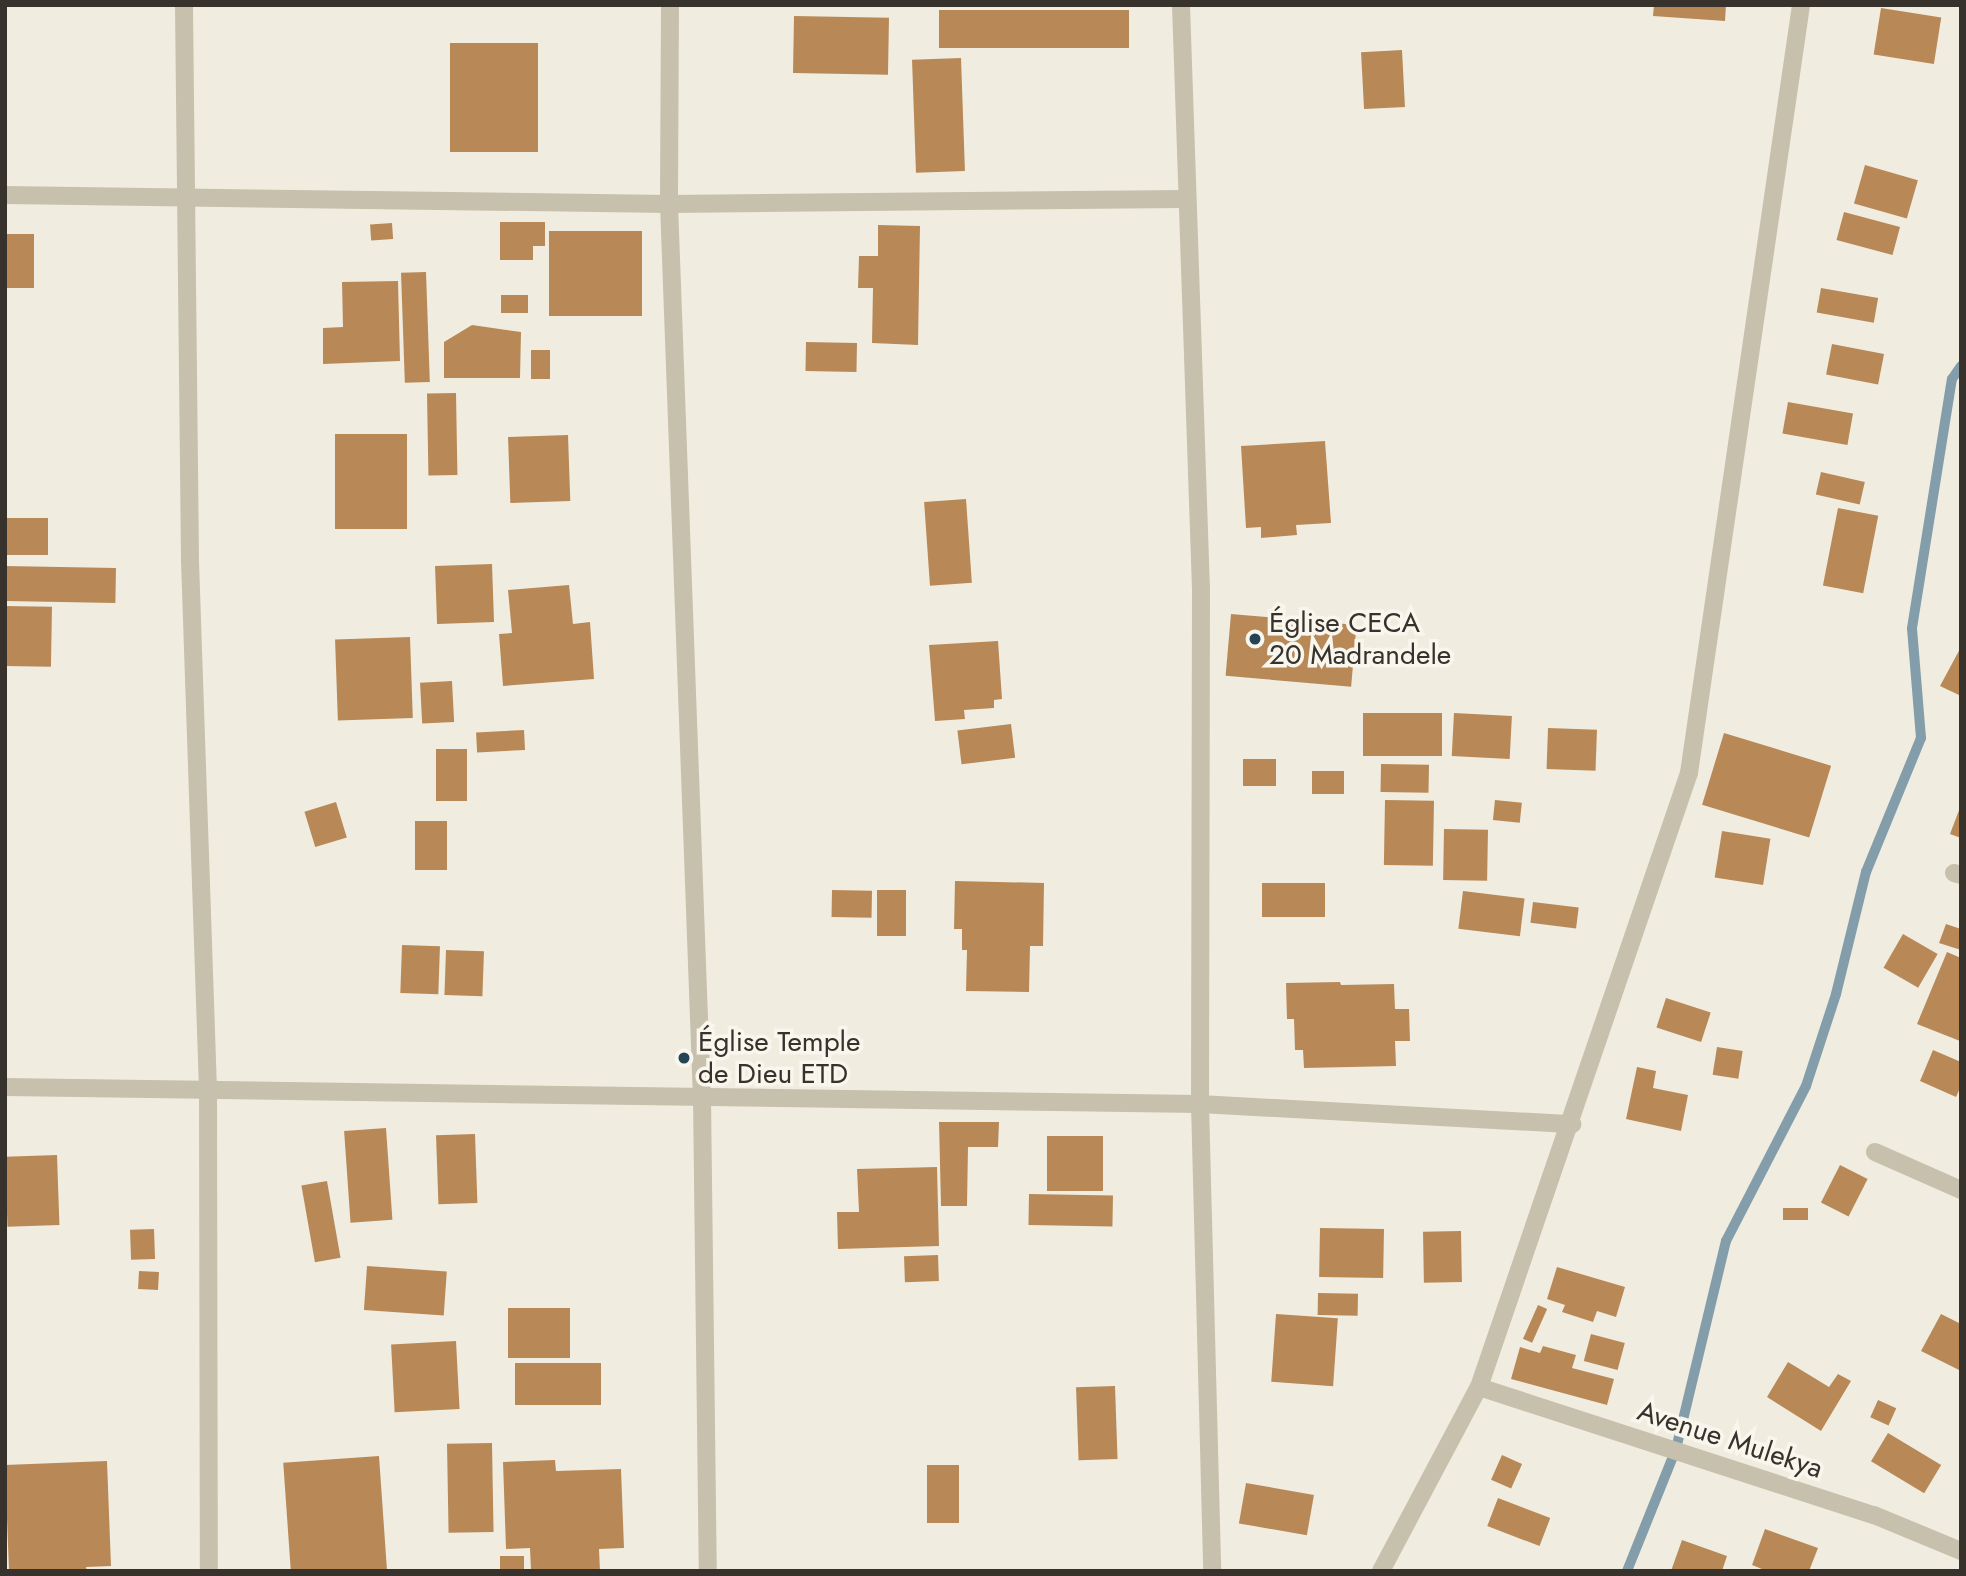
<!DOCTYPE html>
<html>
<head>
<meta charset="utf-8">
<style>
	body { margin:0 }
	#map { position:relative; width:1966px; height:1576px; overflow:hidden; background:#f0ede0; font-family:Jost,sans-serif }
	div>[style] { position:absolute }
	.stream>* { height:10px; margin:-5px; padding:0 5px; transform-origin:5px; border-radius:5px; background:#839eaa }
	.building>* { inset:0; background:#b88957; transform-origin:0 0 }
	.minor>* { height:18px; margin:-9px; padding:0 9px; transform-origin:9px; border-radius:9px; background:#c7c0ad }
	.dots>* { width:19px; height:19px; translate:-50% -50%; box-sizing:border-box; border:4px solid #f8f6ed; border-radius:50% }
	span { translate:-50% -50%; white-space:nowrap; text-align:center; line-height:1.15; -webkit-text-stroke:7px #f8f6ed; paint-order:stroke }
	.poi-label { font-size:28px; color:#37322b }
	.left { translate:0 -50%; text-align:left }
	.street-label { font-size:28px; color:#37322b }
	.frame { position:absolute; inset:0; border:7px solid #37322b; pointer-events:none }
</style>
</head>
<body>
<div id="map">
	<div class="stream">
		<i style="left:1627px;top:1571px;width:131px;rotate:-68.1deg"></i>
		<i style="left:1676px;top:1449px;width:214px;rotate:-76.5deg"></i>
		<i style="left:1726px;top:1241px;width:174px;rotate:-62.7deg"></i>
		<i style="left:1806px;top:1086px;width:97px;rotate:-71.9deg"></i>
		<i style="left:1836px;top:994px;width:126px;rotate:-76.2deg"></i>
		<i style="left:1866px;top:872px;width:145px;rotate:-67.7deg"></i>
		<i style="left:1921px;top:738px;width:110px;rotate:-94.7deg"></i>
		<i style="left:1912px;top:628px;width:252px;rotate:-80.9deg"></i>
		<i style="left:1952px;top:379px;width:16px;rotate:-55deg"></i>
	</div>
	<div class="building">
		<i style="clip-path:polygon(1654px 5px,1726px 5px,1725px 21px,1653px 16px)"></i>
		<i style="left:1881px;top:8px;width:61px;height:47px;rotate:9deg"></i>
		<i style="left:1129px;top:10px;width:38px;height:190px;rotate:90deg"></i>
		<i style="left:794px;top:16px;width:95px;height:57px;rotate:1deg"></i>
		<i style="left:450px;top:43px;width:88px;height:109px"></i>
		<i style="left:1402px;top:50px;width:57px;height:41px;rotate:87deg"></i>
		<i style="left:961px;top:58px;width:113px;height:49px;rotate:88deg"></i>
		<i style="left:1865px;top:165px;width:55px;height:40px;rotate:16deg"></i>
		<i style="left:1844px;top:212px;width:58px;height:29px;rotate:15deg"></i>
		<i style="clip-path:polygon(500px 222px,545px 222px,545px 246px,533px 246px,533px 260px,500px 260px)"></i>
		<i style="left:392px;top:223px;width:16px;height:22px;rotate:86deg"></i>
		<i style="clip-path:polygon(878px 225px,920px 226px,918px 345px,872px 343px,873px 288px,858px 288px,859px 256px,878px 256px)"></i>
		<i style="left:549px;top:231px;width:93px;height:85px"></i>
		<i style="left:5px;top:234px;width:29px;height:54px"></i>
		<i style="left:426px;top:272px;width:110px;height:25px;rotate:88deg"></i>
		<i style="clip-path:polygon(398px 281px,400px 361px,323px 364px,323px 328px,343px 327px,342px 282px)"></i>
		<i style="left:1821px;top:288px;width:58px;height:25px;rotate:10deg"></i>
		<i style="left:501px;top:295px;width:27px;height:18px"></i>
		<i style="clip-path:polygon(472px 325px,521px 332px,520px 378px,444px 378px,444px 342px)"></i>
		<i style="left:806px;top:342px;width:51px;height:29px;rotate:1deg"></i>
		<i style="left:1832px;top:344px;width:53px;height:31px;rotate:11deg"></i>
		<i style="left:531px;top:350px;width:19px;height:29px"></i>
		<i style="left:456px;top:393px;width:82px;height:29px;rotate:89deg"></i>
		<i style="left:1788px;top:402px;width:66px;height:32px;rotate:10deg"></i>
		<i style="left:335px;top:434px;width:72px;height:95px"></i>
		<i style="left:568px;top:435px;width:66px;height:60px;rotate:88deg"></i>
		<i style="clip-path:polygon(1325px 441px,1331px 523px,1296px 525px,1297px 535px,1261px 538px,1261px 527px,1246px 528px,1241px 446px)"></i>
		<i style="left:1821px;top:472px;width:45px;height:23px;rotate:13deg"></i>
		<i style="left:966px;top:499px;width:84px;height:42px;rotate:86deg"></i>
		<i style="left:1838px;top:508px;width:41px;height:79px;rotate:11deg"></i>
		<i style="left:5px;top:518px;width:43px;height:37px"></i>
		<i style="left:492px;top:564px;width:58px;height:57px;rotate:88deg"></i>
		<i style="left:5px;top:566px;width:111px;height:35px;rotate:1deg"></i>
		<i style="clip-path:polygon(569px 585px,573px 624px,590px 622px,594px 679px,503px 686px,499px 634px,512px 633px,508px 590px)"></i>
		<i style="left:5px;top:606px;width:47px;height:60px;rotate:1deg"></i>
		<i style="left:1231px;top:614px;width:126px;height:62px;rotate:5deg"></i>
		<i style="left:410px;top:637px;width:81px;height:75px;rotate:88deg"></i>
		<i style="clip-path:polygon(998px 641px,1002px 699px,994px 700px,994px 708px,964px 710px,965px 719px,935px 721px,929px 645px)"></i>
		<i style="clip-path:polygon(1961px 647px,1961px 696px,1940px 686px)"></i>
		<i style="left:452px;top:681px;width:41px;height:32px;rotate:87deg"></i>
		<i style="left:1363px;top:713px;width:79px;height:43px"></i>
		<i style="left:1454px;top:713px;width:58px;height:43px;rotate:3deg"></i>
		<i style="left:1011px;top:724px;width:34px;height:54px;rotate:83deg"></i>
		<i style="left:1548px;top:728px;width:49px;height:41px;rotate:2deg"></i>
		<i style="left:524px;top:730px;width:20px;height:48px;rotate:87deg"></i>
		<i style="left:1724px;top:733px;width:112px;height:75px;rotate:17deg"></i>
		<i style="left:436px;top:749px;width:31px;height:52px"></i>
		<i style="left:1243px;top:759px;width:33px;height:27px"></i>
		<i style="left:1381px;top:764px;width:48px;height:28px;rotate:1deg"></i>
		<i style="left:1312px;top:771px;width:32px;height:23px"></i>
		<i style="left:1385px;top:800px;width:49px;height:65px;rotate:1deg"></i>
		<i style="left:1495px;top:800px;width:27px;height:20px;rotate:6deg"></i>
		<i style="left:336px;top:802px;width:37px;height:33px;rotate:73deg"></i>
		<i style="clip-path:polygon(1961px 805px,1961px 838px,1950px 834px)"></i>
		<i style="left:415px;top:821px;width:32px;height:49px"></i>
		<i style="left:1444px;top:829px;width:44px;height:51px;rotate:1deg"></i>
		<i style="left:1722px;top:831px;width:49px;height:47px;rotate:9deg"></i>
		<i style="clip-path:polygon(955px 881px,1044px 883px,1043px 946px,1030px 946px,1029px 992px,966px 991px,967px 950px,962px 950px,962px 929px,954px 929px)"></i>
		<i style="left:1325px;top:883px;width:34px;height:63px;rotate:90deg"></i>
		<i style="left:832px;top:890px;width:40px;height:27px;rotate:1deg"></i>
		<i style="left:877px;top:890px;width:29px;height:46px"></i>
		<i style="left:1463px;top:891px;width:62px;height:38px;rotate:7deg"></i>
		<i style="left:1533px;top:902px;width:46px;height:21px;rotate:7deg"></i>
		<i style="clip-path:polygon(1946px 924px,1961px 929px,1961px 950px,1939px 943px)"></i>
		<i style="left:1903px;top:934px;width:40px;height:39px;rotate:30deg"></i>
		<i style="left:402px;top:945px;width:38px;height:48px;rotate:2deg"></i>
		<i style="left:446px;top:950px;width:38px;height:45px;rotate:2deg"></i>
		<i style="clip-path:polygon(1947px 952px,1961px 958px,1960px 1041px,1917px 1024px)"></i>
		<i style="clip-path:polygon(1340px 982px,1341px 985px,1394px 984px,1395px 1009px,1409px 1009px,1410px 1041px,1395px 1041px,1396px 1066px,1304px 1068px,1303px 1050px,1295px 1050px,1294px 1019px,1287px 1019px,1286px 983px)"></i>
		<i style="left:1666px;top:998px;width:47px;height:31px;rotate:18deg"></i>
		<i style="left:1717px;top:1047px;width:26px;height:28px;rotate:9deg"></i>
		<i style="clip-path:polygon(1933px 1050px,1961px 1062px,1961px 1086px,1956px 1097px,1920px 1081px)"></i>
		<i style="clip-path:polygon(1637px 1067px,1656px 1071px,1653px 1088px,1688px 1095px,1681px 1131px,1626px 1119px)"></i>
		<i style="clip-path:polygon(939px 1122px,999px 1122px,998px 1147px,968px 1147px,967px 1206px,941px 1206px)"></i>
		<i style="left:386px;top:1128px;width:92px;height:42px;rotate:86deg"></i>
		<i style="left:475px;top:1134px;width:69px;height:39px;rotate:88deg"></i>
		<i style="left:1047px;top:1136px;width:56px;height:55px"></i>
		<i style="left:57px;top:1155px;width:70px;height:52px;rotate:88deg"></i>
		<i style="left:1840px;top:1165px;width:31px;height:42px;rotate:27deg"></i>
		<i style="clip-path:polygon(937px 1167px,939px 1246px,838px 1249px,837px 1212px,859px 1212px,857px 1169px)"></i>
		<i style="left:327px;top:1181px;width:78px;height:26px;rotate:80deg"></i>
		<i style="left:1029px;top:1194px;width:84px;height:31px;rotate:1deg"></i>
		<i style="left:1783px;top:1208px;width:25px;height:12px"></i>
		<i style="left:1320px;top:1228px;width:64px;height:49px;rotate:1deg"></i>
		<i style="left:154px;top:1229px;width:30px;height:24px;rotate:88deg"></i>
		<i style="left:1461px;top:1231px;width:51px;height:38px;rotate:89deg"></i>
		<i style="left:938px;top:1255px;width:26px;height:34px;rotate:88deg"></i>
		<i style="left:367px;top:1266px;width:80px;height:44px;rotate:4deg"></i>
		<i style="clip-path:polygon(1557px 1267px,1625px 1287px,1616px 1317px,1597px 1311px,1593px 1322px,1562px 1312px,1565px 1305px,1547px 1299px)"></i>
		<i style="left:139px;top:1271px;width:20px;height:18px;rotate:3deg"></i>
		<i style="left:1318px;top:1293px;width:40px;height:22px;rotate:1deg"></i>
		<i style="left:1538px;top:1305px;width:10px;height:37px;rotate:24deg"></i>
		<i style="left:508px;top:1308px;width:62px;height:50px"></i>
		<i style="left:1276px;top:1314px;width:62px;height:68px;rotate:4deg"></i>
		<i style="clip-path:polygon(1941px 1314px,1961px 1324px,1961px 1371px,1921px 1351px)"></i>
		<i style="left:1591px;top:1334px;width:35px;height:28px;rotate:15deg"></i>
		<i style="left:456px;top:1341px;width:68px;height:65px;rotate:87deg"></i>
		<i style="clip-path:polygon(1543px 1346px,1576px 1355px,1572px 1368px,1614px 1379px,1607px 1405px,1511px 1379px,1520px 1347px,1540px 1353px)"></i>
		<i style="clip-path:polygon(1788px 1362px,1829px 1387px,1838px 1374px,1851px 1381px,1821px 1431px,1767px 1397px)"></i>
		<i style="left:601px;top:1363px;width:42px;height:86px;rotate:90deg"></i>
		<i style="left:1115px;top:1386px;width:73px;height:39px;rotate:88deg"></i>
		<i style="left:1878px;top:1400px;width:20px;height:19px;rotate:24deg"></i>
		<i style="left:1888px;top:1433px;width:62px;height:33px;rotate:31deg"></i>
		<i style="left:492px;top:1443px;width:89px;height:45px;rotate:89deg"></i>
		<i style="left:1502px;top:1455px;width:22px;height:27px;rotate:24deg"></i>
		<i style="left:379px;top:1456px;width:115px;height:96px;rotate:86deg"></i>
		<i style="clip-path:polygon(555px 1460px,556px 1471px,621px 1469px,624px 1548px,599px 1549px,600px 1571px,531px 1571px,530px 1548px,506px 1549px,503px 1462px)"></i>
		<i style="clip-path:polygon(107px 1461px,111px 1566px,86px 1567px,87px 1571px,9px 1571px,5px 1465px)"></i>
		<i style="left:927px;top:1465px;width:32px;height:58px"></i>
		<i style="left:1246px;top:1483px;width:69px;height:41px;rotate:10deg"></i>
		<i style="left:1498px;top:1498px;width:56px;height:30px;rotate:21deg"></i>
		<i style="clip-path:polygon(1765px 1529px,1818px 1548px,1809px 1571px,1767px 1571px,1752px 1565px)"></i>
		<i style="clip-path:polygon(1682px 1540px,1727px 1556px,1722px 1571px,1671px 1571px)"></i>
		<i style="left:500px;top:1556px;width:24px;height:15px"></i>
	</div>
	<div class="minor">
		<i style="left:184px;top:5px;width:556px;rotate:89.38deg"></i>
		<i style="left:190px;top:561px;width:528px;rotate:88.05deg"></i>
		<i style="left:208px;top:1089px;width:482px;rotate:89.9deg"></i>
		<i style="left:670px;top:5px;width:199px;rotate:90.3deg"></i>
		<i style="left:669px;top:204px;width:895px;rotate:87.89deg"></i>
		<i style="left:702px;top:1098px;width:473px;rotate:89.3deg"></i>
		<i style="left:1181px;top:5px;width:583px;rotate:88.04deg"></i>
		<i style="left:1201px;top:588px;width:516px;rotate:90.11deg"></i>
		<i style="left:1200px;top:1104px;width:467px;rotate:88.5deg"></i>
		<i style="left:5px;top:195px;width:664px;rotate:0.78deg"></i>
		<i style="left:669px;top:204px;width:515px;rotate:-0.56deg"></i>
		<i style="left:1954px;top:873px;width:7px;rotate:16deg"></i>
		<i style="left:5px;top:1087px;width:1195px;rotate:0.82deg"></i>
		<i style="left:1200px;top:1104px;width:373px;rotate:3.1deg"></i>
		<i style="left:1875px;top:1152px;width:94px;rotate:23.8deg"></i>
		<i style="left:1479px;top:1387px;width:415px;rotate:18deg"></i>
		<i style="left:1874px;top:1515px;width:94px;rotate:22.5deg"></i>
		<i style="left:1381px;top:1571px;width:208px;rotate:-62deg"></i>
		<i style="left:1479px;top:1387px;width:649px;rotate:-71.12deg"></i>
		<i style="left:1689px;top:773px;width:776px;rotate:-81.7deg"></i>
	</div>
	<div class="dots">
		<i style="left:1255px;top:639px;background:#254454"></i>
		<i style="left:684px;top:1058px;background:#254454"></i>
	</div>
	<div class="poi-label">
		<span class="left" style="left:1269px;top:639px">Église CECA<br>20 Madrandele</span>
		<span class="left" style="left:698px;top:1058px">Église Temple<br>de Dieu ETD</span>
	</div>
	<div class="street-label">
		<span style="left:1730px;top:1440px;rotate:18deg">Avenue Mulekya</span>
	</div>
	<div class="frame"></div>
</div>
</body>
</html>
